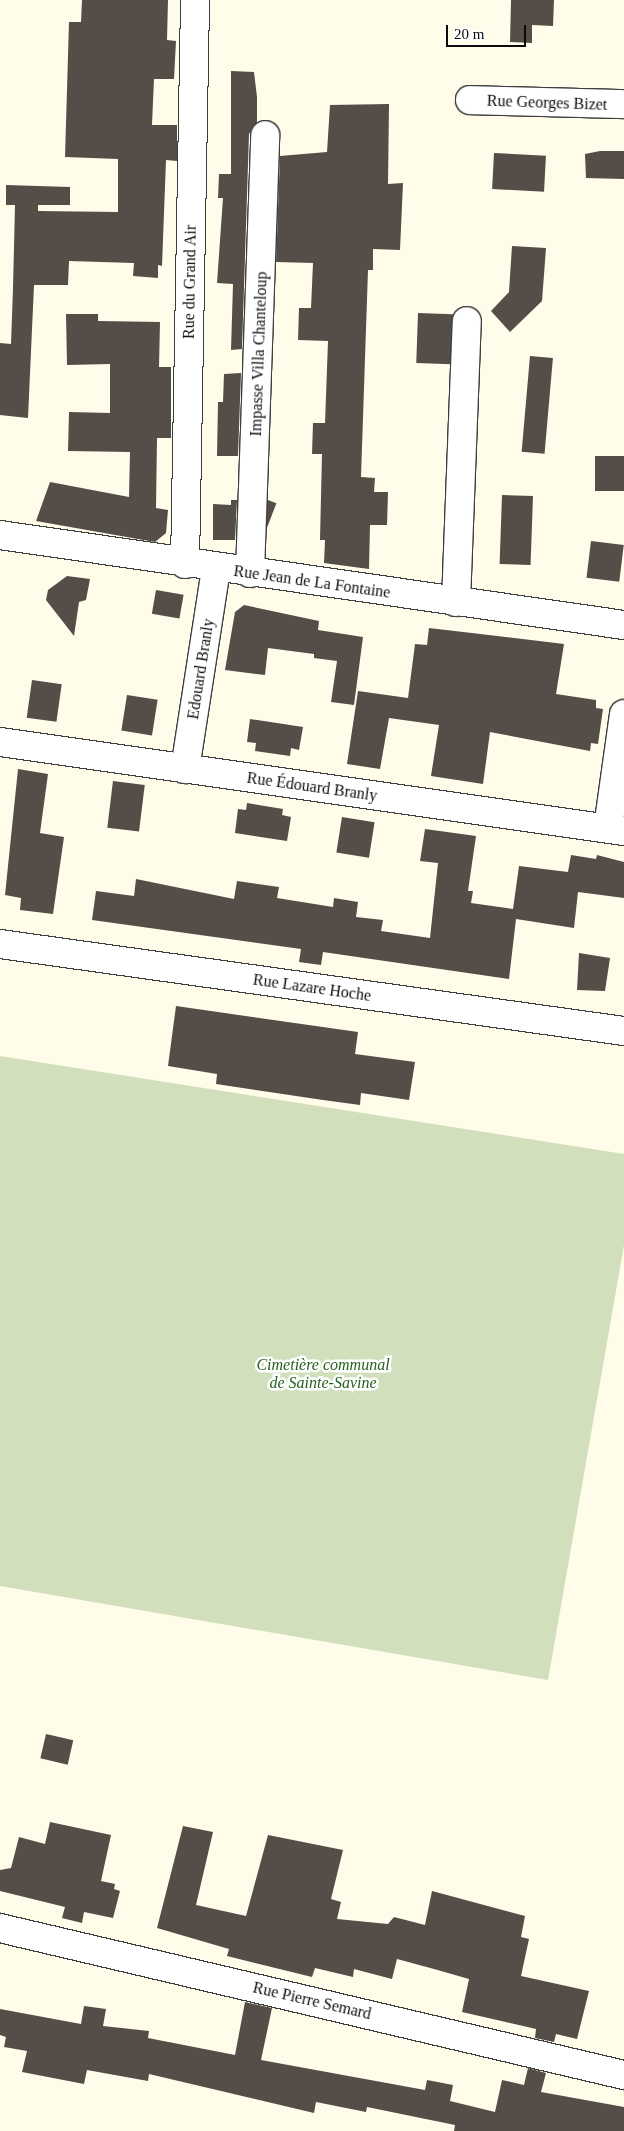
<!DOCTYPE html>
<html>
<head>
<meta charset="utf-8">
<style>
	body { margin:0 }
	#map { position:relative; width:624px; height:2131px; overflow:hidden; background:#fffcea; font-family:Georgia,serif }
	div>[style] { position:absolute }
	.cemetery>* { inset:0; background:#d1dfbd }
	.building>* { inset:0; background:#544d48; transform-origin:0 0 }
	.roads { filter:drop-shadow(1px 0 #3e3e3e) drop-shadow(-1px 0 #3e3e3e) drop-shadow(0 1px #3e3e3e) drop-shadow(0 -1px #3e3e3e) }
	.minor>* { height:28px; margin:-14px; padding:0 14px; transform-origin:14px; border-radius:14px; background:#fff }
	span { translate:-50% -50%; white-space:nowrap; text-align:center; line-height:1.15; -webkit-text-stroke:5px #fff; paint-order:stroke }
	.street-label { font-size:16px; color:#0b0b0b }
	.park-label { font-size:16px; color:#26611e; font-style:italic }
	.scale { position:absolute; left:446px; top:25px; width:80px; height:22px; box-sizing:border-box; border:2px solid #0b0b0b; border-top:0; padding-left:6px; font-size:15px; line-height:18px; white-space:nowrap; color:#0b0b0b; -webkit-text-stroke:4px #fff; paint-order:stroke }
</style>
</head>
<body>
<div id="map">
	<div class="cemetery">
		<i style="clip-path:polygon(0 1056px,624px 1154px,624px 1245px,548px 1680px,0 1586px)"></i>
	</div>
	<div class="building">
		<i style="clip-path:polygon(82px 0,168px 0,167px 40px,176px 41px,174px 79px,154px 79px,152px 125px,177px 125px,177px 161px,166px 160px,162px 266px,158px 265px,158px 278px,133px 276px,134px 263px,69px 261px,68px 285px,34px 285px,28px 418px,0 415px,0 343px,11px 344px,13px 288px,15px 205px,6px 205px,6px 185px,70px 187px,70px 205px,38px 205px,38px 211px,118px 212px,118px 159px,65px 157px,69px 22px,81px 22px)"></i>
		<i style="clip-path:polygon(511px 0,554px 0,553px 26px,532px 25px,532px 43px,510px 42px)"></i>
		<i style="clip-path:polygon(231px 71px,254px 72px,257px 97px,257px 122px,249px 134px,242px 349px,231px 350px,233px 284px,217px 283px,223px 198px,218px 198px,219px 174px,231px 174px)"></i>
		<i style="clip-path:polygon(389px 104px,388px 184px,403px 183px,400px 250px,373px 249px,373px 270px,368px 270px,361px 477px,375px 478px,374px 492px,388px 492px,387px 525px,370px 525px,369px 569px,324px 563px,325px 540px,320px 540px,322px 454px,312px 454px,313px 423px,325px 423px,328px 341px,298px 340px,299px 308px,311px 308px,313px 263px,276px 262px,280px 156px,327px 152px,330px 105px)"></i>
		<i style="clip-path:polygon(600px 151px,624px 151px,624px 179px,586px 178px,585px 154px)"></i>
		<i style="left:494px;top:153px;width:52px;height:36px;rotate:3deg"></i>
		<i style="clip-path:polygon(512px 246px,546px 248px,542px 301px,510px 332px,491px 311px,509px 292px)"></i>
		<i style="left:418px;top:313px;width:35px;height:50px;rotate:2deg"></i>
		<i style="clip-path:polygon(66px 314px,98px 314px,98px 321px,160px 322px,159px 367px,171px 367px,171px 438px,157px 438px,156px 508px,168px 510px,166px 533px,155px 542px,36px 521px,50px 482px,129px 497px,130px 452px,68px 451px,69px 412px,110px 413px,110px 364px,67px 365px)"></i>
		<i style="left:530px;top:356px;width:23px;height:96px;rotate:5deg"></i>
		<i style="clip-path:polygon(241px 373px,238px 456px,217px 456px,218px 402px,223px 402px,224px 374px)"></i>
		<i style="left:624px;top:456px;width:35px;height:29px;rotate:90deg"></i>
		<i style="left:502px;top:495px;width:31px;height:69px;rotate:2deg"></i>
		<i style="clip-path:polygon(231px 500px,237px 500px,235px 540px,213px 540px,213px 504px,231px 505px)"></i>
		<i style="left:268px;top:500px;width:9px;height:31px;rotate:21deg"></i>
		<i style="left:591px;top:541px;width:33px;height:37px;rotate:7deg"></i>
		<i style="clip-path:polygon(67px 576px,90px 579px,86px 600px,79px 602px,74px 636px,46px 600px,48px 590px)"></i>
		<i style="left:156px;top:590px;width:28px;height:24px;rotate:10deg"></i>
		<i style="clip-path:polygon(244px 605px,319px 621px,318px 630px,363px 637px,354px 705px,331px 702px,337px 661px,314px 658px,314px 654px,268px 648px,265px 675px,225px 670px,235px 612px)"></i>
		<i style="clip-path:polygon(429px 628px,564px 644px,556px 694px,596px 700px,596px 708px,603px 709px,598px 744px,591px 743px,590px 751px,490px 732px,483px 784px,431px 776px,439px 725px,389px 718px,380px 769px,347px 764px,358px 691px,408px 698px,415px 644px,427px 645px)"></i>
		<i style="left:32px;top:680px;width:30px;height:38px;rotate:8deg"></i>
		<i style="left:127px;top:695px;width:31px;height:36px;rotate:9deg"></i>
		<i style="clip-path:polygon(250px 719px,303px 727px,299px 750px,291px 748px,290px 756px,255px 751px,256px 743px,247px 742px)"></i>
		<i style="clip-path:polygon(18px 769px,48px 774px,40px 833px,64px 837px,53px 914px,20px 910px,21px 898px,5px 895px)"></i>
		<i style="left:113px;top:781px;width:32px;height:47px;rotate:7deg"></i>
		<i style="clip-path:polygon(247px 803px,283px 809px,282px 815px,291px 817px,287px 841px,235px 833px,238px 809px,246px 810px)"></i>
		<i style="left:342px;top:817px;width:33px;height:36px;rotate:9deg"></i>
		<i style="clip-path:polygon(425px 829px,476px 836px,468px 891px,473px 891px,471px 903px,513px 909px,519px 866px,568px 872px,571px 855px,596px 859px,597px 855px,624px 862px,624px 898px,578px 892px,574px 928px,516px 919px,509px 979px,323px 952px,321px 965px,299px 962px,301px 949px,92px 920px,96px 891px,134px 896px,136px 879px,234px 899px,237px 881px,279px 887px,277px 898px,333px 907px,334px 898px,358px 902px,356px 917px,383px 920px,381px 931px,430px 938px,438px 863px,420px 861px)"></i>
		<i style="clip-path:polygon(579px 953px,610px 958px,605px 991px,577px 990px)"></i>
		<i style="clip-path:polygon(176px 1006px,358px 1032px,355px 1054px,415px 1062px,409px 1100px,361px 1093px,360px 1105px,323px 1100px,216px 1084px,217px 1074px,168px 1066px)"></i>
		<i style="left:46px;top:1734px;width:28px;height:25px;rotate:13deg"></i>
		<i style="clip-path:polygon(50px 1822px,111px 1835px,101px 1881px,115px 1884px,114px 1889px,120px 1891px,113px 1918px,84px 1912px,82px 1923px,62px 1918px,65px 1907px,0 1891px,0 1870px,11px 1868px,19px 1837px,45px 1844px)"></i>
		<i style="clip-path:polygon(183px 1826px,213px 1832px,196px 1905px,246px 1916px,268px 1835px,343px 1850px,331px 1899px,341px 1902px,337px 1919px,388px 1924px,394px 1917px,425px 1925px,432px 1891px,525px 1916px,521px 1937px,529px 1939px,521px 1976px,589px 1991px,577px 2039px,556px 2034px,554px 2042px,535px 2038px,536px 2029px,462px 2012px,469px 1979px,434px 1969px,397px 1959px,392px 1979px,354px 1969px,353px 1977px,315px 1968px,312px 1977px,227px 1956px,229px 1949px,157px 1928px)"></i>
		<i style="clip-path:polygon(245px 2002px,272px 2008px,261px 2060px,425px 2090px,427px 2080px,453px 2085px,450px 2101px,495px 2112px,502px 2080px,524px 2085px,528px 2068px,546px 2073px,541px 2092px,624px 2107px,624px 2131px,454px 2131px,455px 2125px,367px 2107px,366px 2112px,316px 2102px,314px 2113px,149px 2074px,148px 2081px,87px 2070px,84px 2084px,22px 2072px,27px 2051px,4px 2047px,6px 2037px,0 2035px,0 2009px,81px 2024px,84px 2006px,106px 2009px,103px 2026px,149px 2031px,148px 2038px,235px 2055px)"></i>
	</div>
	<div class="roads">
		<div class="minor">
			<i style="left:470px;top:100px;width:154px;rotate:1.5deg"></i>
			<i style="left:0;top:535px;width:630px;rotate:8.21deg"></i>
			<i style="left:185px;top:564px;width:564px;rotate:-88.98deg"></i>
			<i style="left:250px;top:573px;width:438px;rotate:-88deg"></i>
			<i style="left:456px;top:602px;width:281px;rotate:-87.8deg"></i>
			<i style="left:0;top:742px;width:630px;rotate:8.12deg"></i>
			<i style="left:185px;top:769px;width:202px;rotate:-81.2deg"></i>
			<i style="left:608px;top:828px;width:115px;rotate:-82deg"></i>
			<i style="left:0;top:944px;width:630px;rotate:7.94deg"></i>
			<i style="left:0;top:1928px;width:641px;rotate:13.26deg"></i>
		</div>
	</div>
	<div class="street-label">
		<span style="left:547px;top:103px;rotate:2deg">Rue Georges Bizet</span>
		<span style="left:190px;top:282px;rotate:-89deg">Rue du Grand Air</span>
		<span style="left:259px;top:354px;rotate:-88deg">Impasse Villa Chanteloup</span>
		<span style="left:312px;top:582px;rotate:8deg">Rue Jean de La Fontaine</span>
		<span style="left:201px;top:669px;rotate:-81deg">Edouard Branly</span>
		<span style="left:312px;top:787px;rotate:8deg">Rue Édouard Branly</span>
		<span style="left:312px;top:988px;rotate:8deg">Rue Lazare Hoche</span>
		<span style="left:312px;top:2001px;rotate:13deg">Rue Pierre Semard</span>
	</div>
	<div class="park-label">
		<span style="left:323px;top:1374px">Cimetière communal<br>de Sainte-Savine</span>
	</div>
	<div class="scale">20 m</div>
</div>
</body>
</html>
